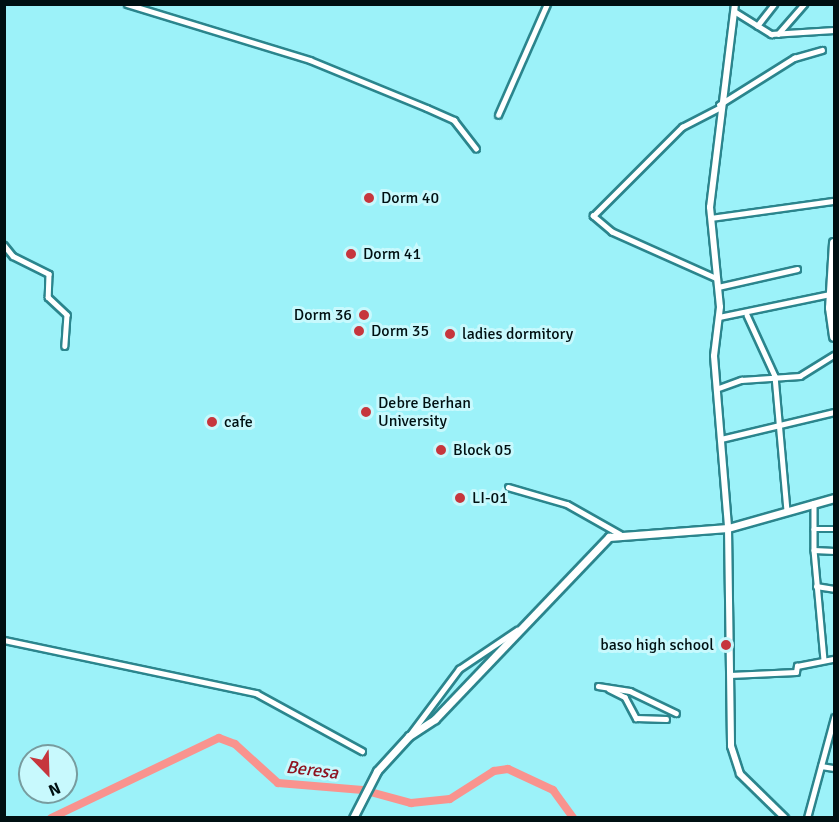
<!DOCTYPE html>
<html>
<head>
<meta charset="utf-8">
<style>
	body { margin:0 }
	#map { position:relative; width:839px; height:822px; overflow:hidden; background:#9cf2f9; font-family:Signika,sans-serif }
	div>[style] { position:absolute }
	.river>* { height:8px; margin:-4px; padding:0 4px; transform-origin:4px; border-radius:4px; background:#f9938e }
	.roads { filter:drop-shadow(2px 0 #2b858d) drop-shadow(-2px 0 #2b858d) drop-shadow(0 2px #2b858d) drop-shadow(0 -2px #2b858d) }
	.minor>* { height:4.5px; margin:-2.25px; padding:0 2.25px; transform-origin:2.25px; border-radius:2.25px; background:#fff }
	.tertiary>* { height:6px; margin:-3px; padding:0 3px; transform-origin:3px; border-radius:3px; background:#fff }
	.secondary>* { height:7px; margin:-3.5px; padding:0 3.5px; transform-origin:3.5px; border-radius:3.5px; background:#fff }
	.trunk>* { height:8px; margin:-4px; padding:0 4px; transform-origin:4px; border-radius:4px; background:#fff }
	.dots>* { width:16px; height:16px; translate:-50% -50%; box-sizing:border-box; border:3px solid #c8f9fd; border-radius:50% }
	span { translate:-50% -50%; white-space:nowrap; text-align:center; line-height:1.15; -webkit-text-stroke:6px #c8f9fd; paint-order:stroke }
	.poi-label { font-size:16px; color:#001012 }
	.left { translate:0 -50%; text-align:left }
	.right { translate:-100% -50%; text-align:right }
	.water-label { font-size:18px; color:#8e1320; font-style:italic }
	.frame { position:absolute; inset:0; border:6px solid #001012; pointer-events:none }
	.north { position:absolute; left:18px; top:744px; width:60px; height:60px; box-sizing:border-box; background:#c8f9fd; border:2px solid #789c9f; border-radius:50%; rotate:157deg; font-size:16px; font-weight:700; line-height:24px; text-align:center; color:#001012 }
	.north::after { content:''; display:block; margin:auto; width:21px; height:27px; background:#c6363d; clip-path:polygon(50% 0,100% 100%,50% 72%,0 100%) }
</style>
</head>
<body>
<div id="map">
	<div class="river">
		<i style="left:51px;top:818px;width:186px;rotate:-25.5deg"></i>
		<i style="left:219px;top:738px;width:17px;rotate:21deg"></i>
		<i style="left:235px;top:744px;width:58px;rotate:42.2deg"></i>
		<i style="left:278px;top:783px;width:85px;rotate:4.7deg"></i>
		<i style="left:363px;top:790px;width:50px;rotate:15.2deg"></i>
		<i style="left:411px;top:803px;width:39px;rotate:-6deg"></i>
		<i style="left:450px;top:799px;width:52px;rotate:-32.5deg"></i>
		<i style="left:494px;top:771px;width:14px;rotate:-8deg"></i>
		<i style="left:508px;top:769px;width:50px;rotate:25deg"></i>
		<i style="left:553px;top:790px;width:34px;rotate:54deg"></i>
	</div>
	<div class="roads">
		<div class="minor">
			<i style="left:127px;top:4px;width:191px;rotate:17deg"></i>
			<i style="left:310px;top:60px;width:126px;rotate:22.3deg"></i>
			<i style="left:427px;top:108px;width:30px;rotate:24deg"></i>
			<i style="left:454px;top:120px;width:36px;rotate:52deg"></i>
			<i style="left:734px;top:11px;width:44px;rotate:31.9deg"></i>
			<i style="left:771px;top:34px;width:63px;rotate:-3.6deg"></i>
			<i style="left:757px;top:26px;width:28px;rotate:-52deg"></i>
			<i style="left:778px;top:34px;width:40px;rotate:-49deg"></i>
			<i style="left:719px;top:105px;width:89px;rotate:-32.1deg"></i>
			<i style="left:794px;top:58px;width:29px;rotate:-16deg"></i>
			<i style="left:498px;top:115px;width:121px;rotate:-66.2deg"></i>
			<i style="left:711px;top:218px;width:124px;rotate:-7.9deg"></i>
			<i style="left:4px;top:245px;width:14px;rotate:51deg"></i>
			<i style="left:13px;top:256px;width:40px;rotate:26.6deg"></i>
			<i style="left:49px;top:274px;width:23px;rotate:92deg"></i>
			<i style="left:48px;top:297px;width:26px;rotate:43deg"></i>
			<i style="left:67px;top:315px;width:31px;rotate:94deg"></i>
			<i style="left:717px;top:279px;width:115px;rotate:-155.9deg"></i>
			<i style="left:612px;top:232px;width:25px;rotate:-140deg"></i>
			<i style="left:593px;top:216px;width:126px;rotate:-45deg"></i>
			<i style="left:682px;top:127px;width:42px;rotate:-27.2deg"></i>
			<i style="left:718px;top:287px;width:81px;rotate:-12.8deg"></i>
			<i style="left:747px;top:315px;width:67px;rotate:65.3deg"></i>
			<i style="left:775px;top:376px;width:136px;rotate:84.9deg"></i>
			<i style="left:719px;top:317px;width:113px;rotate:-11.7deg"></i>
			<i style="left:716px;top:389px;width:27px;rotate:-20deg"></i>
			<i style="left:741px;top:380px;width:59px;rotate:-3.9deg"></i>
			<i style="left:800px;top:376px;width:40px;rotate:-32deg"></i>
			<i style="left:721px;top:439px;width:116px;rotate:-13.4deg"></i>
			<i style="left:508px;top:487px;width:61px;rotate:16.1deg"></i>
			<i style="left:567px;top:504px;width:61px;rotate:29.5deg"></i>
			<i style="left:814px;top:503px;width:26px;rotate:90deg"></i>
			<i style="left:814px;top:529px;width:20px"></i>
			<i style="left:814px;top:529px;width:21px;rotate:90deg"></i>
			<i style="left:814px;top:550px;width:20px;rotate:3deg"></i>
			<i style="left:814px;top:550px;width:110px;rotate:84.8deg"></i>
			<i style="left:816px;top:586px;width:18px;rotate:9deg"></i>
			<i style="left:4px;top:640px;width:258px;rotate:11.9deg"></i>
			<i style="left:256px;top:693px;width:121px;rotate:28.7deg"></i>
			<i style="left:730px;top:675px;width:66px;rotate:-2.6deg"></i>
			<i style="left:796px;top:672px;width:6px;rotate:-81deg"></i>
			<i style="left:797px;top:666px;width:38px;rotate:-11deg"></i>
			<i style="left:598px;top:686px;width:32px;rotate:9deg"></i>
			<i style="left:630px;top:691px;width:51px;rotate:25.6deg"></i>
			<i style="left:609px;top:689px;width:18px;rotate:27deg"></i>
			<i style="left:625px;top:697px;width:24px;rotate:62deg"></i>
			<i style="left:636px;top:718px;width:30px;rotate:2deg"></i>
			<i style="left:411px;top:733px;width:80px;rotate:-53.1deg"></i>
			<i style="left:459px;top:669px;width:70px;rotate:-33.9deg"></i>
			<i style="left:821px;top:766px;width:13px;rotate:9deg"></i>
			<i style="left:807px;top:818px;width:104px;rotate:-74.9deg"></i>
		</div>
		<div class="tertiary">
			<i style="left:735px;top:4px;width:205px;rotate:97deg"></i>
			<i style="left:710px;top:207px;width:100px;rotate:84.3deg"></i>
			<i style="left:720px;top:307px;width:49px;rotate:97deg"></i>
			<i style="left:714px;top:356px;width:173px;rotate:85.3deg"></i>
			<i style="left:728px;top:528px;width:218px;rotate:89.2deg"></i>
			<i style="left:731px;top:746px;width:29px;rotate:72deg"></i>
			<i style="left:740px;top:774px;width:63px;rotate:44.4deg"></i>
		</div>
		<div class="secondary">
			<i style="left:353px;top:818px;width:53px;rotate:-62.9deg"></i>
			<i style="left:377px;top:771px;width:47px;rotate:-47.6deg"></i>
			<i style="left:409px;top:736px;width:31px;rotate:-33deg"></i>
			<i style="left:435px;top:719px;width:252px;rotate:-46.3deg"></i>
			<i style="left:609px;top:537px;width:119px;rotate:-4.3deg"></i>
			<i style="left:728px;top:528px;width:110px;rotate:-15.8deg"></i>
		</div>
		<div class="trunk">
			<i style="left:834px;top:243px;width:65px;rotate:93.5deg"></i>
			<i style="left:830px;top:308px;width:29px;rotate:82deg"></i>
		</div>
	</div>
	<div class="dots">
		<i style="left:369px;top:198px;background:#c6363d"></i>
		<i style="left:351px;top:254px;background:#c6363d"></i>
		<i style="left:364px;top:315px;background:#c6363d"></i>
		<i style="left:359px;top:331px;background:#c6363d"></i>
		<i style="left:450px;top:334px;background:#c6363d"></i>
		<i style="left:366px;top:412px;background:#c6363d"></i>
		<i style="left:212px;top:422px;background:#c6363d"></i>
		<i style="left:441px;top:450px;background:#c6363d"></i>
		<i style="left:460px;top:498px;background:#c6363d"></i>
		<i style="left:726px;top:645px;background:#c6363d"></i>
	</div>
	<div class="poi-label">
		<span class="left" style="left:381px;top:198px">Dorm 40</span>
		<span class="left" style="left:363px;top:254px">Dorm 41</span>
		<span class="right" style="left:352px;top:315px">Dorm 36</span>
		<span class="left" style="left:371px;top:331px">Dorm 35</span>
		<span class="left" style="left:462px;top:334px">ladies dormitory</span>
		<span class="left" style="left:378px;top:412px">Debre Berhan<br>University</span>
		<span class="left" style="left:224px;top:422px">cafe</span>
		<span class="left" style="left:453px;top:450px">Block 05</span>
		<span class="left" style="left:472px;top:498px">LI-01</span>
		<span class="right" style="left:714px;top:645px">baso high school</span>
	</div>
	<div class="water-label">
		<span style="left:312px;top:770px;rotate:7deg">Beresa</span>
	</div>
	<div class="frame"></div>
	<div class="north">N</div>
</div>
</body>
</html>
